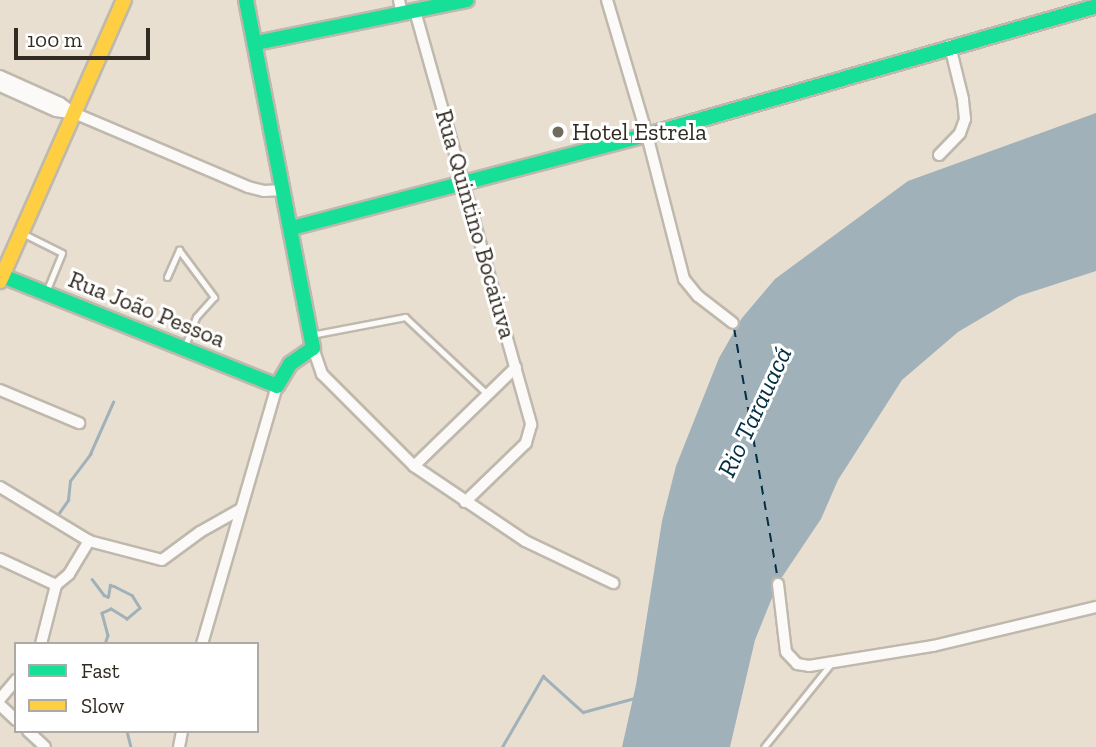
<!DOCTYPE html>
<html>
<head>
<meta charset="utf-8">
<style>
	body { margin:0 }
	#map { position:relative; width:1096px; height:747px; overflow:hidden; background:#e8dfd1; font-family:"Zilla Slab",serif }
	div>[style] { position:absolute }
	.water>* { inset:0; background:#a0b1b9 }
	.stream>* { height:2.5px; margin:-1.25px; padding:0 1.25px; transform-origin:1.25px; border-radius:1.25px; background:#a0b1b9 }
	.ferry>* { height:2px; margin-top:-1px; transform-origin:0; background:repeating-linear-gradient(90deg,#042e42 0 9px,transparent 0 16px) }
	.roads { filter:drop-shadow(2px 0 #bfb8ad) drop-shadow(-2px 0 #bfb8ad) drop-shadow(0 2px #bfb8ad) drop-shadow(0 -2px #bfb8ad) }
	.lane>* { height:5px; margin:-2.5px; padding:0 2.5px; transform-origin:2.5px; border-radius:2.5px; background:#fcfaf8 }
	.street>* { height:10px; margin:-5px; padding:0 5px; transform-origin:5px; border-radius:5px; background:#fcfaf8 }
	.fast>* { height:14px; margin:-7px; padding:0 7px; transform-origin:7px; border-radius:7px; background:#16e098 }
	.slow>* { height:14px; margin:-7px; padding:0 7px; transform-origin:7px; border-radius:7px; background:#ffcf43 }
	.dots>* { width:19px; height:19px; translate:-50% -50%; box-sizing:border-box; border:4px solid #fff; border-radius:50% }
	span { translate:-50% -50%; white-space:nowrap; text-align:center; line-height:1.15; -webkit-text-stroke:6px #fff; paint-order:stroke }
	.poi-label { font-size:24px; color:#312b21 }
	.left { translate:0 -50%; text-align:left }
	.street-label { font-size:24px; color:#312b21 }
	.water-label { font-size:26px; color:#042e42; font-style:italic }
	.legend { position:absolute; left:14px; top:642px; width:245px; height:91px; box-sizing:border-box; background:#fff; border:2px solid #adaaa6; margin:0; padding:9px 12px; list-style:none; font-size:21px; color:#312b21 }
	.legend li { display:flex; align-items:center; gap:14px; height:35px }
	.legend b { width:35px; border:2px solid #adaaa6 }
	.scale { position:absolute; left:14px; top:28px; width:136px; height:32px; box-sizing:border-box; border:4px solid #312b21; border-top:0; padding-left:9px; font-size:21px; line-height:24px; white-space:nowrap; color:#312b21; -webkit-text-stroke:5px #fff; paint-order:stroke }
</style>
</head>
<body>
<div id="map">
	<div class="water">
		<i style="clip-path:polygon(1096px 113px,1096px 271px,1019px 296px,958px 332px,902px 380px,838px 480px,821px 519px,778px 583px,755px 640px,730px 747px,622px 747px,636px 685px,662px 521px,676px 466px,719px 358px,742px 318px,775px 279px,908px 181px)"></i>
	</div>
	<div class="stream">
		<i style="left:59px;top:513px;width:16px;rotate:-55deg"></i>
		<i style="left:68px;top:500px;width:19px;rotate:-84deg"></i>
		<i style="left:70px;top:481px;width:34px;rotate:-53deg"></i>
		<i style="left:90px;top:454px;width:57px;rotate:-66.1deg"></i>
		<i style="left:92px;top:579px;width:20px;rotate:53deg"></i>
		<i style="left:104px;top:595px;width:4px;rotate:27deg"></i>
		<i style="left:108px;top:597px;width:12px;rotate:-81deg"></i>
		<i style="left:110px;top:585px;width:4px;rotate:14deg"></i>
		<i style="left:114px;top:586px;width:20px;rotate:27deg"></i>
		<i style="left:132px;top:595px;width:15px;rotate:58deg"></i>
		<i style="left:140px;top:608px;width:17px;rotate:140deg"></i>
		<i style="left:127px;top:619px;width:19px;rotate:-148deg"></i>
		<i style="left:111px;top:609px;width:10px;rotate:156deg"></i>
		<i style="left:102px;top:613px;width:23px;rotate:75deg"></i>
		<i style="left:108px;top:635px;width:9px;rotate:108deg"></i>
		<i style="left:127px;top:731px;width:16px;rotate:76deg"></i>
		<i style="left:502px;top:747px;width:82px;rotate:-60deg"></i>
		<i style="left:543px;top:676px;width:54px;rotate:42deg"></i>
		<i style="left:583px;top:712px;width:54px;rotate:-15.1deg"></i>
	</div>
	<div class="ferry">
		<i style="left:734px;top:328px;width:257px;rotate:80.1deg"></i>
	</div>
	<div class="roads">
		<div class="lane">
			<i style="left:24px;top:234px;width:42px;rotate:26.6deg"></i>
			<i style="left:62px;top:253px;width:42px;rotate:112.3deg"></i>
			<i style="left:167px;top:277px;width:30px;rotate:-66deg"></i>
			<i style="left:179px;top:250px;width:59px;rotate:53.3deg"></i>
			<i style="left:214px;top:297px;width:27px;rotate:132deg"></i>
			<i style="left:196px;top:317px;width:33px;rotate:111deg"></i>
			<i style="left:311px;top:335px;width:96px;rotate:-10.8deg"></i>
			<i style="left:405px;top:317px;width:114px;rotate:43.2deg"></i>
			<i style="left:764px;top:747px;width:105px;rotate:-51.2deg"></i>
		</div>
		<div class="street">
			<i style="left:399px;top:0;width:14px;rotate:78deg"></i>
			<i style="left:607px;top:0;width:141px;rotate:73.5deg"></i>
			<i style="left:647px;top:135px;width:149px;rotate:75.6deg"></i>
			<i style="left:684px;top:279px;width:22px;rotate:51deg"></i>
			<i style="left:698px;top:296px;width:44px;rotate:37.6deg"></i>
			<i style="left:415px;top:11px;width:430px;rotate:74.3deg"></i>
			<i style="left:531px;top:425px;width:19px;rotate:106deg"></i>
			<i style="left:526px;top:443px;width:85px;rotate:136deg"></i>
			<i style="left:0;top:76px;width:66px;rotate:24.2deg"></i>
			<i style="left:60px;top:103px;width:17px;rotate:36deg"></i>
			<i style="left:74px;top:113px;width:189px;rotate:23deg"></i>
			<i style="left:248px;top:187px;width:16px;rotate:14deg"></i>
			<i style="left:264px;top:191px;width:19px;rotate:-3deg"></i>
			<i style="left:0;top:86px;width:61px;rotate:24.1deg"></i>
			<i style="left:56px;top:111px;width:14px;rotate:8deg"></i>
			<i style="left:939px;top:155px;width:30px;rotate:-46deg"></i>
			<i style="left:960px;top:133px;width:15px;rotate:-70deg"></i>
			<i style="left:965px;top:119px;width:20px;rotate:-96deg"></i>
			<i style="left:963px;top:99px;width:55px;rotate:-103.8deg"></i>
			<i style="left:313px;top:348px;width:28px;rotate:71deg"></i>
			<i style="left:322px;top:374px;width:130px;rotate:45deg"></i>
			<i style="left:414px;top:466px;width:134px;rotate:34deg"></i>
			<i style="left:525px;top:541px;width:98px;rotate:25.5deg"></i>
			<i style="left:0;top:390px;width:86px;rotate:22.7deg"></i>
			<i style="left:414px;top:466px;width:142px;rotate:-44.1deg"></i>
			<i style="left:0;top:487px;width:104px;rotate:31.2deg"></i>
			<i style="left:89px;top:541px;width:75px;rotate:14.6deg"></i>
			<i style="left:162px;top:560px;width:47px;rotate:-36.4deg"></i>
			<i style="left:200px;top:532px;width:45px;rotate:-29.4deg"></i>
			<i style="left:0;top:559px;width:62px;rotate:24.9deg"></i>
			<i style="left:778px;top:584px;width:68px;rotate:83.3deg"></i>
			<i style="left:786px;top:652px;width:16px;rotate:47deg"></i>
			<i style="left:797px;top:664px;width:12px;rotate:9deg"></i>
			<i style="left:809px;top:666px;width:126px;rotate:-9.2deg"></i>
			<i style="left:933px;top:646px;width:168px;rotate:-13.5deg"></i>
			<i style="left:41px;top:644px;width:61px;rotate:-75.7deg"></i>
			<i style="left:56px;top:585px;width:17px;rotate:-40deg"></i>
			<i style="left:69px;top:574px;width:39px;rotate:-59deg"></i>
			<i style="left:202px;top:644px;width:269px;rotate:-73.8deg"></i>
			<i style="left:0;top:699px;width:25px;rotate:-50deg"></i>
			<i style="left:0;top:705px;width:22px;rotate:43deg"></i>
			<i style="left:28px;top:731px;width:23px;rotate:43deg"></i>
			<i style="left:179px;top:747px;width:16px;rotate:-79deg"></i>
		</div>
		<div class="fast">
			<i style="left:256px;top:43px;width:215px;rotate:-11.5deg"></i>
			<i style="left:292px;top:228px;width:367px;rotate:-14.7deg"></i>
			<i style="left:647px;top:135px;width:467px;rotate:-16deg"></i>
			<i style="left:0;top:275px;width:298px;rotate:21.8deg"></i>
			<i style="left:277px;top:386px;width:26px;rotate:-59deg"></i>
			<i style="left:290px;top:364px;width:28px;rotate:-35deg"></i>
			<i style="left:313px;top:348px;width:354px;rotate:-100.9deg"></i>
		</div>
		<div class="slow">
			<i style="left:0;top:281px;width:307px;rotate:-66.2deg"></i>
		</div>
	</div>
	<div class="dots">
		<i style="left:558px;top:132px;background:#716a5f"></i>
	</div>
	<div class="poi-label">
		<span class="left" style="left:572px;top:132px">Hotel Estrela</span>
	</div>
	<div class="street-label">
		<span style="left:476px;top:224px;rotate:74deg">Rua Quintino Bocaiuva</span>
		<span style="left:147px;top:309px;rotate:22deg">Rua João Pessoa</span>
	</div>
	<div class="water-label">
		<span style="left:755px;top:412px;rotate:-65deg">Rio Tarauacá</span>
	</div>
	<ul class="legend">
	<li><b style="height:9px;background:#16e098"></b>Fast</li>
	<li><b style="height:9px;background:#ffcf43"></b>Slow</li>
	</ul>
	<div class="scale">100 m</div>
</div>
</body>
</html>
